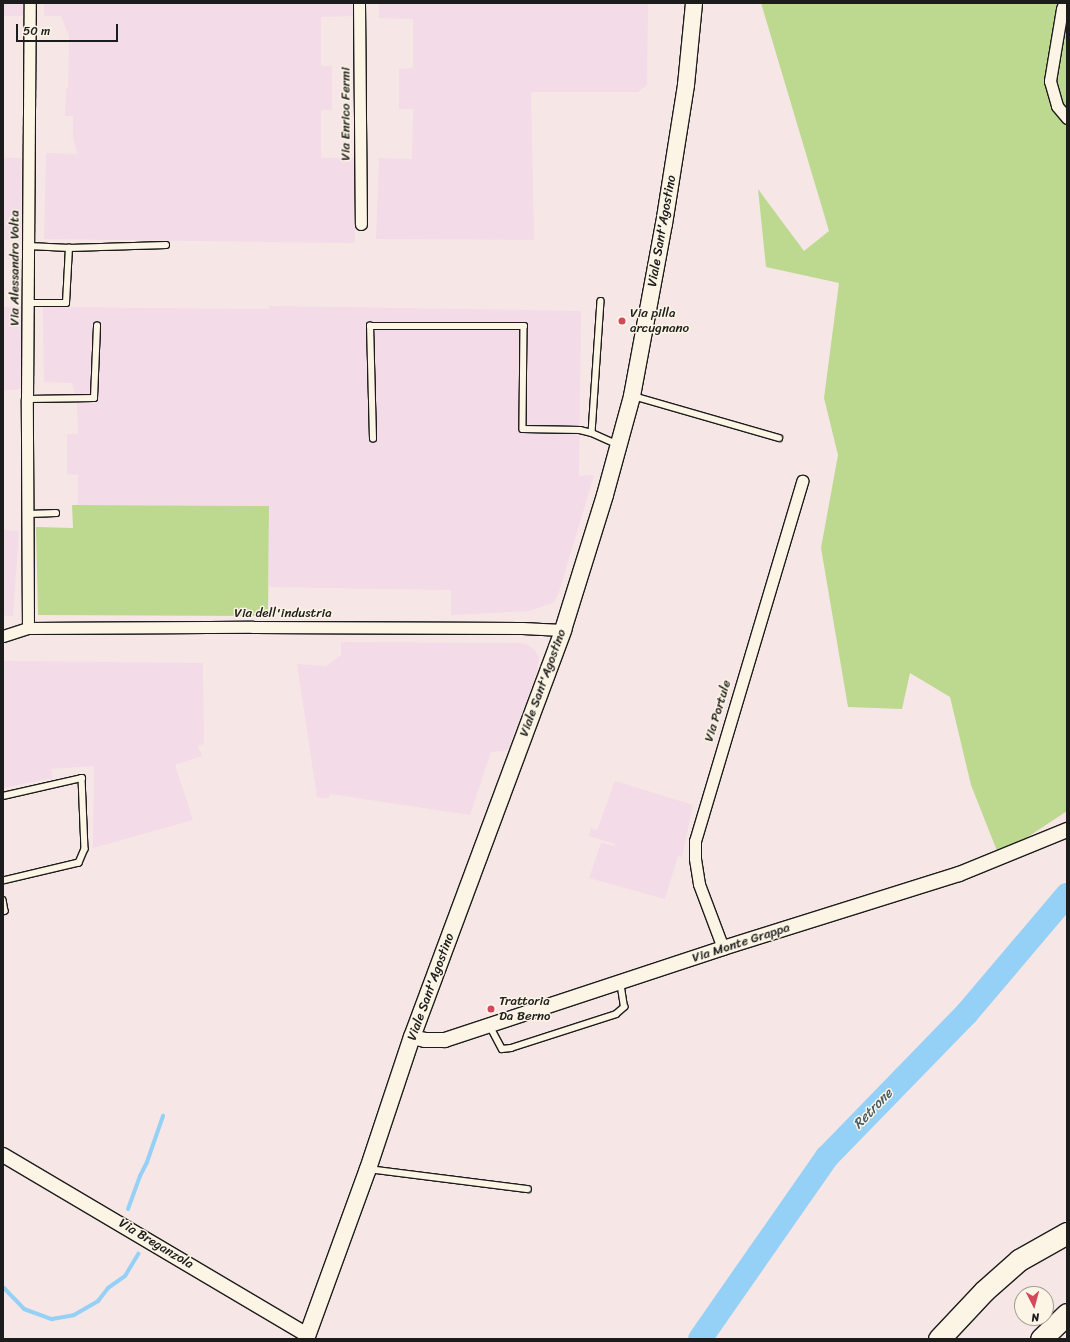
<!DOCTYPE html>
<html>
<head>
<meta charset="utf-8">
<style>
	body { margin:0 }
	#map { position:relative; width:1070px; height:1342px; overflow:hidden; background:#f7e6e6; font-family:Sriracha,sans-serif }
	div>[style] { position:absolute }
	.built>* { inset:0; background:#f3dbe7; transform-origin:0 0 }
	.green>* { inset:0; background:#bdd990 }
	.stream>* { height:4px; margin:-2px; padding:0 2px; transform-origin:2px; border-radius:2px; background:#95d1f6 }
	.river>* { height:24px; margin:-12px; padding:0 12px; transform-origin:12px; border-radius:12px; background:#95d1f6 }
	.roads { filter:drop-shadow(1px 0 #1c1c1c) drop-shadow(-1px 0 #1c1c1c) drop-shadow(0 1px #1c1c1c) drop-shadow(0 -1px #1c1c1c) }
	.service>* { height:5.5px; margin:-2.75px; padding:0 2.75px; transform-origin:2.75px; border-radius:2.75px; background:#fcf5e5 }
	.minor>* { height:11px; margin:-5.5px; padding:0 5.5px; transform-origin:5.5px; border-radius:5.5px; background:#fcf5e5 }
	.tertiary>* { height:14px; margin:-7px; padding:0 7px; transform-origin:7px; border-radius:7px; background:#fcf5e5 }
	.secondary>* { height:16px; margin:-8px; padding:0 8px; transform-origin:8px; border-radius:8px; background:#fcf5e5 }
	.motorway>* { height:21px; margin:-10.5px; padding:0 10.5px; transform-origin:10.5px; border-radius:10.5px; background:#fcf5e5 }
	.dots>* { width:11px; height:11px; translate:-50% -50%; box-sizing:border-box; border:2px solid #fcf5e5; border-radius:50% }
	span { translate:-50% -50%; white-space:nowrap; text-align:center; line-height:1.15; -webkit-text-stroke:3px #fcf5e5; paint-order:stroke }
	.street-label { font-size:13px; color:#1c1c1c }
	.poi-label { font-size:13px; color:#1c1c1c }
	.left { translate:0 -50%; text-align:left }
	.water-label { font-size:14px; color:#465b68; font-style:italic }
	.frame { position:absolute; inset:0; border:4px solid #1c1c1c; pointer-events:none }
	.north { position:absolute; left:1014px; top:1286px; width:40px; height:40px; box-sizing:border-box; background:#fcf5e5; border:1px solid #a29e95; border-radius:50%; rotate:174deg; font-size:11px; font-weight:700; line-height:16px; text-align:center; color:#1c1c1c }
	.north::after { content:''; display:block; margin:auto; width:14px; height:18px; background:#d1495b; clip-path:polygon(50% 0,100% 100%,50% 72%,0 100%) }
	.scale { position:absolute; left:16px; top:24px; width:102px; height:18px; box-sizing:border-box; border:2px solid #1c1c1c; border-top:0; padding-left:5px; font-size:12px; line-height:14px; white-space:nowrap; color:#1c1c1c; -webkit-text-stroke:3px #fcf5e5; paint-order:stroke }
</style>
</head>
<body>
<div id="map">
	<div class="built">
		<i style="left:3px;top:3px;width:20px;height:13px"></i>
		<i style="clip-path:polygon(44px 3px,356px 3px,356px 16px,321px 17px,321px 66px,332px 66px,332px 110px,321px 110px,321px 158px,355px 158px,355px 243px,44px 239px,46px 153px,77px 154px,73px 137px,73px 116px,65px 116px,66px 89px,68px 88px,69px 36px,61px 16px,44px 16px)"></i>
		<i style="clip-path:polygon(379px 3px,648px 3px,647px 85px,638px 92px,531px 92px,534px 240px,376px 239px,379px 158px,412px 159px,413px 109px,399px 109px,399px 69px,413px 68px,413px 19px,379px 18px)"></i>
		<i style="left:3px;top:158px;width:18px;height:82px"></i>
		<i style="clip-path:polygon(269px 306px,581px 311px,579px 476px,594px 475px,559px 592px,553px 603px,529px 611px,451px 615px,451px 590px,269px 587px,269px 506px,78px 505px,78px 475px,67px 474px,67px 434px,78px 434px,77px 402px,72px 383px,44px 382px,43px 307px,269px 309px)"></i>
		<i style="clip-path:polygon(3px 307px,21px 307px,21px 388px,16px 390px,3px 390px)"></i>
		<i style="left:3px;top:530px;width:16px;height:85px;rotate:4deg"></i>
		<i style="clip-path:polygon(341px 642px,517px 643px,526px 644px,535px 650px,539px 657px,537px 672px,508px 750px,491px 752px,470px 815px,330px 794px,329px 798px,317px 797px,297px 664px,326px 666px,341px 655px)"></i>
		<i style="clip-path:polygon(3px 661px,203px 663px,204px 744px,198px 746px,202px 756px,175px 765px,193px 820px,93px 848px,94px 766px,51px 769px,52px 778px,3px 788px)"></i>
		<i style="clip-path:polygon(615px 781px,693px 805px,682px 857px,678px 856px,665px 899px,589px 878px,601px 843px,614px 846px,615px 844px,589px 836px,591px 828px,597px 830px)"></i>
	</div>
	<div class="green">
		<i style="clip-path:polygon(761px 3px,1067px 3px,1067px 811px,999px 856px,971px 785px,950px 697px,910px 673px,902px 709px,848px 707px,821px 548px,838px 455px,824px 398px,839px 283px,766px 267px,758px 189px,804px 251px,829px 231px)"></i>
		<i style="clip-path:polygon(72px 505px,269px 506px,268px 616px,38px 615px,36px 527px,73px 528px)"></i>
	</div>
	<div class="stream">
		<i style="left:128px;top:1209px;width:35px;rotate:-70deg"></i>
		<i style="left:140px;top:1176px;width:16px;rotate:-63deg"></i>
		<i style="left:147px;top:1162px;width:49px;rotate:-70.8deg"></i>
		<i style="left:3px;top:1287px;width:30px;rotate:46deg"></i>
		<i style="left:24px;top:1309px;width:30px;rotate:20deg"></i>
		<i style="left:52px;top:1319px;width:22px;rotate:-10deg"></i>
		<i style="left:74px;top:1315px;width:28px;rotate:-30deg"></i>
		<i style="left:98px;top:1301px;width:16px;rotate:-52deg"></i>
		<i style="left:108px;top:1288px;width:21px;rotate:-35deg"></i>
		<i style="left:125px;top:1276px;width:26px;rotate:-59deg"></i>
	</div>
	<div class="river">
		<i style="left:700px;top:1339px;width:222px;rotate:-55.1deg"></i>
		<i style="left:827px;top:1157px;width:201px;rotate:-45.8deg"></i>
		<i style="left:967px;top:1013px;width:155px;rotate:-49.7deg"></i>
	</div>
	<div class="roads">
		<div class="service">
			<i style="left:29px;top:246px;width:40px;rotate:2.9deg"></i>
			<i style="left:601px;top:301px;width:132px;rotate:93.9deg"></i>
			<i style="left:592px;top:433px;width:27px;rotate:24deg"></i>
			<i style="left:28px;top:303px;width:38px"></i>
			<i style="left:66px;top:303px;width:55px;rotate:-86.9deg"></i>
			<i style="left:69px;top:248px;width:97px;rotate:-1.8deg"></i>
			<i style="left:633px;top:396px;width:152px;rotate:16deg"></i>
			<i style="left:27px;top:399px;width:67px;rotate:-0.9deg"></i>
			<i style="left:94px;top:398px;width:72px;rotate:-87.6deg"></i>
			<i style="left:373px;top:439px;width:113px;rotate:-91.5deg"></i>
			<i style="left:370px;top:326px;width:154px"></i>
			<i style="left:524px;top:326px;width:103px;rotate:90.6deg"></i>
			<i style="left:523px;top:429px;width:57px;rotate:1deg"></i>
			<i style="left:580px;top:430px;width:12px;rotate:14deg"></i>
			<i style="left:29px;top:514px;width:27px;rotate:-2deg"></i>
			<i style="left:3px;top:796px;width:81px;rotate:-12.8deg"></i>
			<i style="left:82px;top:778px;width:71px;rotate:87.6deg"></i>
			<i style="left:85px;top:849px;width:15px;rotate:113deg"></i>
			<i style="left:79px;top:863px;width:78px;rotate:166.7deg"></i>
			<i style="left:3px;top:900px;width:11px;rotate:80deg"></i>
			<i style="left:5px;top:911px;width:2px;rotate:153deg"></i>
			<i style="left:490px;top:1026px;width:26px;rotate:62deg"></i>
			<i style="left:502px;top:1049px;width:9px;rotate:-6deg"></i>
			<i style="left:511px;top:1048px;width:110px;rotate:-17.9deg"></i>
			<i style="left:616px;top:1014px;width:11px;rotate:-41deg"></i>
			<i style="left:624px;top:1007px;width:24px;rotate:-99deg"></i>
			<i style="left:369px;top:1169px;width:160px;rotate:7.2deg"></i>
		</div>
		<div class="minor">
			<i style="left:359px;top:3px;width:221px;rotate:89.5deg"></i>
			<i style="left:1064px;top:3px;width:6px;rotate:108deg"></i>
			<i style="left:1062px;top:9px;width:73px;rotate:99.5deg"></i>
			<i style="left:1050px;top:81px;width:26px;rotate:74deg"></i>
			<i style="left:1057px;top:106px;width:16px;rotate:50deg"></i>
			<i style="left:28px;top:628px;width:229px;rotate:-90.3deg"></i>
			<i style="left:27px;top:399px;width:396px;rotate:-89.6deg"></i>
			<i style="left:3px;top:636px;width:26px;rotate:-18deg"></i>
			<i style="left:28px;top:628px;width:225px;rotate:-0.3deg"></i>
			<i style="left:253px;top:627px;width:269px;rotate:0.2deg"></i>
			<i style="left:522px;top:628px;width:41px;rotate:2.8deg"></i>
			<i style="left:723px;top:948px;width:68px;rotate:-110.6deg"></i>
			<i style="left:699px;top:884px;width:26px;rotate:-99deg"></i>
			<i style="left:695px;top:858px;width:17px;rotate:-90deg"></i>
			<i style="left:695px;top:841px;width:376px;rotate:-73.4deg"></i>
		</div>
		<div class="tertiary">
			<i style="left:412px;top:1037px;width:13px;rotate:13deg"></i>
			<i style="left:425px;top:1040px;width:20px"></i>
			<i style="left:445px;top:1040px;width:293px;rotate:-18.3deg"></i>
			<i style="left:723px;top:948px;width:247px;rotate:-17.4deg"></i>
			<i style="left:959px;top:874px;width:117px;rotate:-22.2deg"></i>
			<i style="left:3px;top:1155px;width:353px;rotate:30.6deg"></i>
		</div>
		<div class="secondary">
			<i style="left:306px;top:1339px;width:181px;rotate:-70deg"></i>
			<i style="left:368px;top:1169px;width:139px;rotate:-71.6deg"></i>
			<i style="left:412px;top:1037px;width:434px;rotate:-69.6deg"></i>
			<i style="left:563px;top:630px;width:141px;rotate:-72.7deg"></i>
			<i style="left:605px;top:495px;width:103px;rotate:-74.7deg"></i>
			<i style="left:632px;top:396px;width:175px;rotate:-79.5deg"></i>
			<i style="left:664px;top:224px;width:141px;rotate:-81deg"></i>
			<i style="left:686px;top:85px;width:82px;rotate:-84.4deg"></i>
		</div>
		<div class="motorway">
			<i style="left:939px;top:1339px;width:66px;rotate:-46.8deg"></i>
			<i style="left:984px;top:1291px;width:47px;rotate:-41.5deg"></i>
			<i style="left:1019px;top:1260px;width:55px;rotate:-29.4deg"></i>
			<i style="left:1041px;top:1339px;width:36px;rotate:-44deg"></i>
		</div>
	</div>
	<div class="dots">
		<i style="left:622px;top:321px;background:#d1495b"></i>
		<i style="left:491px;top:1009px;background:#d1495b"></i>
	</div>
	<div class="street-label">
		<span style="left:346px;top:114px;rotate:-90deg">Via Enrico Fermi</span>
		<span style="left:662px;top:231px;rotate:-80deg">Viale Sant'Agostino</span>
		<span style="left:15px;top:268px;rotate:-90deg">Via Alessandro Volta</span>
		<span style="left:283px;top:613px">Via dell'industria</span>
		<span style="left:543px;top:683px;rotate:-70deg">Viale Sant'Agostino</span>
		<span style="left:718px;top:711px;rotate:-73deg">Via Portule</span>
		<span style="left:741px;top:943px;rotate:-18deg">Via Monte Grappa</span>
		<span style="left:431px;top:987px;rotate:-70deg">Viale Sant'Agostino</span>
		<span style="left:156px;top:1244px;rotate:31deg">Via Breganzola</span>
	</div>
	<div class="poi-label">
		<span class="left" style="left:630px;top:321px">Via pilla<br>arcugnano</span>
		<span class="left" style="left:499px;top:1009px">Trattoria<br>Da Berno</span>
	</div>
	<div class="water-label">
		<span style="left:873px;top:1109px;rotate:-46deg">Retrone</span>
	</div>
	<div class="frame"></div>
	<div class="north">N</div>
	<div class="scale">50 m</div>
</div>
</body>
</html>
